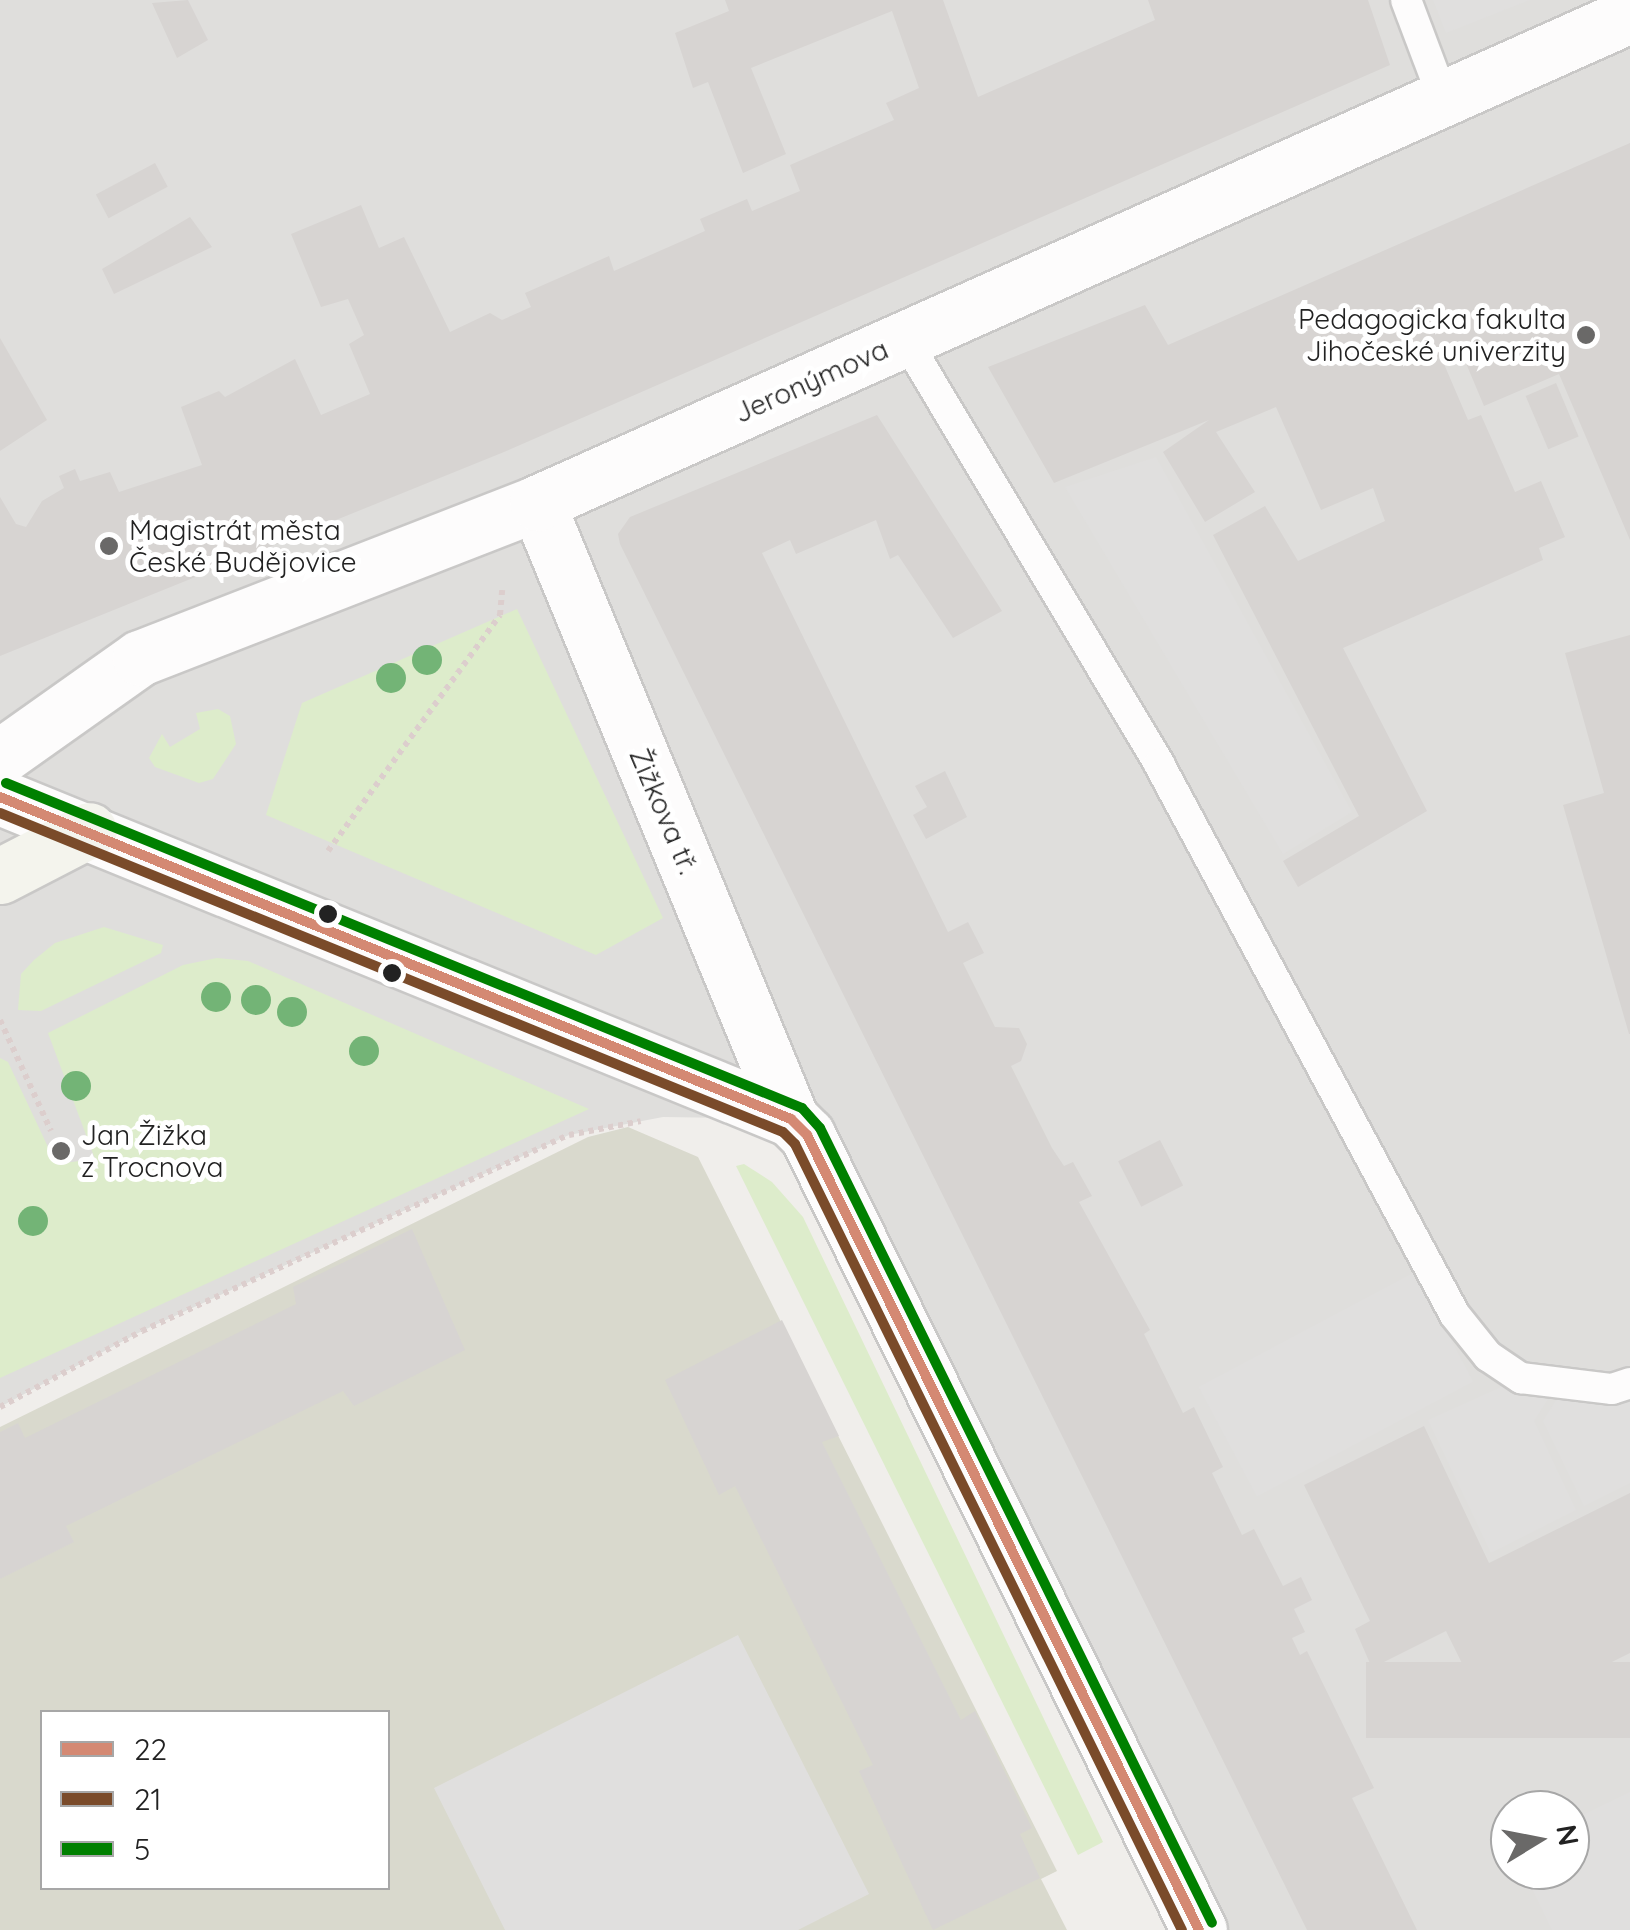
<!DOCTYPE html>
<html>
<head>
<meta charset="utf-8">
<style>
	body { margin:0 }
	#map { position:relative; width:1630px; height:1930px; overflow:hidden; background:#f0eeeb; font-family:Quicksand,sans-serif }
	div>[style] { position:absolute }
	.residential>* { inset:0; background:#dfdedc }
	.construction>* { inset:0; background:#d9d9cd }
	.grass>* { inset:0; background:#ddeccb }
	.parking>* { inset:0; background:#e0dfde; transform-origin:0 0 }
	.building>* { inset:0; background:#d7d4d2; transform-origin:0 0 }
	.path>* { height:6px; margin-top:-3px; transform-origin:0; background:repeating-linear-gradient(90deg,#dccecd 0 5px,transparent 0 10px) }
	.roads { filter:drop-shadow(2px 0 #c9c8c7) drop-shadow(-2px 0 #c9c8c7) drop-shadow(0 2px #c9c8c7) drop-shadow(0 -2px #c9c8c7) }
	.lane>* { height:30px; margin:-15px; padding:0 15px; transform-origin:15px; border-radius:15px; background:#fdfcfc }
	.street>* { height:55px; margin:-27.5px; padding:0 27.5px; transform-origin:27.5px; border-radius:27.5px; background:#fdfcfc }
	.secondary>* { height:55px; margin:-27.5px; padding:0 27.5px; transform-origin:27.5px; border-radius:27.5px; background:#f4f4ed }
	.bus-1>* { height:10px; margin:-5px; padding:0 5px; transform-origin:5px; border-radius:5px; background:#d48973 }
	.bus-2>* { height:10px; margin:-5px; padding:0 5px; transform-origin:5px; border-radius:5px; background:#7a4b2a }
	.bus-3>* { height:10px; margin:-5px; padding:0 5px; transform-origin:5px; border-radius:5px; background:#008000 }
	.trees>* { width:30px; height:30px; margin:-15px; border-radius:50%; background:#73b476 }
	.dots>* { width:28px; height:28px; translate:-50% -50%; box-sizing:border-box; border:5px solid #fff; border-radius:50% }
	span { translate:-50% -50%; white-space:nowrap; text-align:center; line-height:1.15; -webkit-text-stroke:10px #fff; paint-order:stroke }
	.poi-label { font-size:28px; color:#222 }
	.right { translate:-100% -50%; text-align:right }
	.left { translate:0 -50%; text-align:left }
	.street-label { font-size:28px; color:#222 }
	.legend { position:absolute; left:40px; top:1710px; width:350px; height:180px; box-sizing:border-box; background:#fff; border:2px solid #a7a7a7; margin:0; padding:12px 18px; list-style:none; font-size:30px; color:#222 }
	.legend li { display:flex; align-items:center; gap:20px; height:50px }
	.legend b { width:50px; border:2px solid #a7a7a7 }
	.north { position:absolute; left:1490px; top:1790px; width:100px; height:100px; box-sizing:border-box; background:#fff; border:2px solid #a7a7a7; border-radius:50%; rotate:80deg; font-size:28px; font-weight:700; line-height:40px; text-align:center; color:#222 }
	.north::after { content:''; display:block; margin:auto; width:35px; height:45px; background:#6a6968; clip-path:polygon(50% 0,100% 100%,50% 72%,0 100%) }
</style>
</head>
<body>
<div id="map">
	<div class="residential">
		<i style="clip-path:polygon(evenodd,0 0,1630px 0,1630px 1930px,1196px 1930px,791px 1119px,663px 1117px,569px 1135px,142px 1331px,0 1407px,0 0,1510px 1810px,1570px 1810px,1570px 1870px,1510px 1870px,1510px 1810px)"></i>
	</div>
	<div class="construction">
		<i style="clip-path:polygon(evenodd,628px 1127px,698px 1157px,1057px 1871px,1041px 1879px,1067px 1930px,0 1930px,0 1427px,588px 1137px,628px 1127px,42px 1712px,388px 1712px,388px 1888px,42px 1888px,42px 1712px)"></i>
	</div>
	<div class="grass">
		<i style="clip-path:polygon(517px 609px,663px 918px,596px 955px,266px 815px,302px 703px)"></i>
		<i style="clip-path:polygon(218px 709px,230px 716px,236px 744px,213px 779px,199px 783px,155px 767px,149px 758px,162px 734px,170px 747px,200px 729px,196px 713px)"></i>
		<i style="clip-path:polygon(104px 927px,163px 945px,161px 953px,41px 1011px,18px 1010px,21px 974px,34px 960px,55px 943px)"></i>
		<i style="clip-path:polygon(217px 958px,248px 961px,589px 1109px,0 1378px,0 1058px,8px 1062px,56px 1164px,95px 1159px,48px 1033px,183px 965px)"></i>
		<i style="clip-path:polygon(744px 1164px,772px 1182px,803px 1217px,1103px 1842px,1078px 1855px,736px 1166px)"></i>
	</div>
	<div class="parking">
		<i style="clip-path:polygon(1433px 0,1530px 0,1446px 33px)"></i>
		<i style="clip-path:polygon(1156px 457px,1352px 812px,1283px 854px,1065px 487px)"></i>
		<i style="left:1415px;top:1272px;width:124px;height:245px;rotate:62deg"></i>
		<i style="clip-path:polygon(1521px 1378px,1556px 1386px,1534px 1421px,1576px 1510px,1491px 1553px,1428px 1420px)"></i>
		<i style="clip-path:polygon(1630px 1383px,1630px 1483px,1584px 1506px,1543px 1421px,1565px 1386px)"></i>
		<i style="clip-path:polygon(738px 1635px,869px 1894px,798px 1930px,505px 1930px,434px 1788px)"></i>
		<i style="clip-path:polygon(1630px 1792px,1630px 1930px,1552px 1930px,1523px 1870px,1570px 1870px,1570px 1821px)"></i>
	</div>
	<div class="building">
		<i style="clip-path:polygon(188px 0,208px 40px,177px 58px,152px 3px)"></i>
		<i style="clip-path:polygon(725px 0,943px 0,978px 97px,1155px 20px,1148px 0,1368px 0,1390px 65px,504px 452px,0 656px,0 497px,16px 524px,26px 527px,42px 501px,64px 488px,59px 476px,75px 469px,80px 481px,110px 472px,119px 492px,202px 465px,181px 407px,219px 391px,225px 397px,295px 359px,321px 415px,370px 394px,349px 344px,364px 335px,348px 299px,321px 307px,291px 234px,361px 205px,379px 248px,404px 237px,450px 332px,490px 313px,502px 320px,531px 307px,525px 293px,609px 256px,614px 271px,705px 231px,700px 219px,747px 199px,752px 211px,800px 191px,790px 165px,894px 120px,886px 103px,919px 88px,892px 11px,751px 68px,786px 154px,743px 173px,708px 82px,693px 88px,675px 33px,729px 11px)"></i>
		<i style="clip-path:polygon(1630px 143px,1630px 540px,1559px 374px,1484px 406px,1460px 349px,1441px 357px,1468px 420px,1481px 415px,1515px 492px,1541px 481px,1565px 537px,1539px 548px,1543px 560px,1343px 648px,1427px 811px,1298px 887px,1283px 861px,1359px 816px,1213px 535px,1265px 506px,1298px 561px,1385px 521px,1373px 488px,1321px 510px,1276px 407px,1216px 432px,1255px 492px,1205px 522px,1163px 452px,1209px 420px,1054px 483px,988px 367px,1145px 305px,1168px 345px)"></i>
		<i style="left:155px;top:163px;width:27px;height:67px;rotate:62deg"></i>
		<i style="clip-path:polygon(190px 217px,212px 247px,114px 294px,102px 269px)"></i>
		<i style="clip-path:polygon(0 338px,47px 420px,0 451px)"></i>
		<i style="left:1556px;top:383px;width:58px;height:33px;rotate:67deg"></i>
		<i style="clip-path:polygon(877px 415px,1002px 611px,953px 638px,898px 555px,890px 559px,876px 520px,796px 554px,790px 540px,762px 553px,948px 932px,968px 922px,984px 953px,963px 963px,995px 1027px,1019px 1028px,1027px 1044px,1021px 1061px,1011px 1066px,1052px 1148px,1064px 1166px,1073px 1162px,1092px 1196px,1079px 1202px,1150px 1330px,1144px 1334px,1183px 1413px,1194px 1407px,1223px 1467px,1212px 1473px,1242px 1535px,1254px 1529px,1283px 1586px,1301px 1577px,1312px 1600px,1294px 1609px,1305px 1632px,1292px 1638px,1300px 1655px,1307px 1651px,1374px 1788px,1352px 1798px,1417px 1930px,1307px 1930px,620px 544px,618px 534px,630px 517px)"></i>
		<i style="clip-path:polygon(1630px 635px,1630px 1034px,1629px 1034px,1563px 805px,1604px 793px,1565px 653px)"></i>
		<i style="clip-path:polygon(945px 771px,967px 817px,926px 839px,913px 815px,927px 807px,915px 786px)"></i>
		<i style="left:1160px;top:1140px;width:51px;height:47px;rotate:63deg"></i>
		<i style="clip-path:polygon(412px 1229px,465px 1350px,354px 1406px,343px 1391px,66px 1526px,74px 1542px,0 1579px,0 1432px,18px 1423px,25px 1438px,296px 1304px,293px 1287px)"></i>
		<i style="clip-path:polygon(782px 1320px,839px 1436px,822px 1442px,961px 1720px,975px 1711px,1032px 1828px,1020px 1834px,1040px 1878px,933px 1930px,859px 1771px,873px 1765px,735px 1486px,719px 1495px,665px 1380px)"></i>
		<i style="clip-path:polygon(1424px 1426px,1489px 1563px,1630px 1493px,1630px 1653px,1491px 1722px,1446px 1631px,1372px 1668px,1355px 1629px,1370px 1621px,1304px 1485px)"></i>
		<i style="left:1630px;top:1662px;width:76px;height:264px;rotate:90deg"></i>
	</div>
	<div class="path">
		<i style="left:328px;top:851px;width:292px;rotate:-53.9deg"></i>
		<i style="left:500px;top:615px;width:25px;rotate:-85deg"></i>
		<i style="left:0;top:1020px;width:122px;rotate:65.3deg"></i>
		<i style="left:0;top:1407px;width:161px;rotate:-28.2deg"></i>
		<i style="left:142px;top:1331px;width:470px;rotate:-24.7deg"></i>
		<i style="left:569px;top:1135px;width:73px;rotate:-11deg"></i>
	</div>
	<div class="roads">
		<div class="lane">
			<i style="left:1406px;top:0;width:105px;rotate:69.3deg"></i>
			<i style="left:905px;top:339px;width:495px;rotate:59.1deg"></i>
			<i style="left:1159px;top:764px;width:625px;rotate:61.76deg"></i>
			<i style="left:1455px;top:1315px;width:53px;rotate:51.2deg"></i>
			<i style="left:1488px;top:1356px;width:40px;rotate:34deg"></i>
			<i style="left:1521px;top:1378px;width:92px;rotate:6.9deg"></i>
			<i style="left:1612px;top:1389px;width:19px;rotate:-18deg"></i>
		</div>
		<div class="street">
			<i style="left:537px;top:503px;width:666px;rotate:67.59deg"></i>
			<i style="left:791px;top:1119px;width:23px;rotate:45deg"></i>
			<i style="left:807px;top:1135px;width:886px;rotate:63.75deg"></i>
			<i style="left:0;top:757px;width:171px;rotate:-35.3deg"></i>
			<i style="left:140px;top:658px;width:426px;rotate:-21.3deg"></i>
			<i style="left:537px;top:503px;width:1197px;rotate:-24.06deg"></i>
			<i style="left:0;top:797px;width:854px;rotate:22.15deg"></i>
		</div>
		<div class="secondary">
			<i style="left:0;top:876px;width:100px;rotate:-27.3deg"></i>
		</div>
	</div>
	<div class="bus-1">
		<i style="left:0;top:797px;width:854px;rotate:22.15deg"></i>
		<i style="left:791px;top:1119px;width:23px;rotate:45deg"></i>
		<i style="left:807px;top:1135px;width:886px;rotate:63.75deg"></i>
	</div>
	<div class="bus-2">
		<i style="left:0;top:813px;width:845px;rotate:22.17deg"></i>
		<i style="left:783px;top:1132px;width:17px;rotate:45deg"></i>
		<i style="left:795px;top:1144px;width:876px;rotate:63.79deg"></i>
	</div>
	<div class="bus-3">
		<i style="left:6px;top:783px;width:860px;rotate:22.21deg"></i>
		<i style="left:802px;top:1108px;width:27px;rotate:48deg"></i>
		<i style="left:820px;top:1128px;width:886px;rotate:63.75deg"></i>
	</div>
	<div class="trees">
		<i style="left:427px;top:660px"></i>
		<i style="left:391px;top:678px"></i>
		<i style="left:216px;top:997px"></i>
		<i style="left:256px;top:1000px"></i>
		<i style="left:292px;top:1012px"></i>
		<i style="left:364px;top:1051px"></i>
		<i style="left:76px;top:1086px"></i>
		<i style="left:33px;top:1221px"></i>
	</div>
	<div class="dots">
		<i style="left:1586px;top:335px;background:#6a6968"></i>
		<i style="left:109px;top:546px;background:#6a6968"></i>
		<i style="left:328px;top:914px;background:#222"></i>
		<i style="left:392px;top:973px;background:#222"></i>
		<i style="left:61px;top:1151px;background:#6a6968"></i>
	</div>
	<div class="poi-label">
		<span class="right" style="left:1566px;top:335px">Pedagogicka fakulta<br>Jihočeské univerzity</span>
		<span class="left" style="left:129px;top:546px">Magistrát města<br>České Budějovice</span>
		<span class="left" style="left:81px;top:1151px">Jan Žižka<br>z Trocnova</span>
	</div>
	<div class="street-label">
		<span style="left:811px;top:381px;rotate:-24deg">Jeronýmova</span>
		<span style="left:664px;top:811px;rotate:67deg">Žižkova tř.</span>
	</div>
	<ul class="legend">
	<li><b style="height:12px;background:#d48973"></b>22</li>
	<li><b style="height:12px;background:#7a4b2a"></b>21</li>
	<li><b style="height:12px;background:#008000"></b>5</li>
	</ul>
	<div class="north">N</div>
</div>
</body>
</html>
